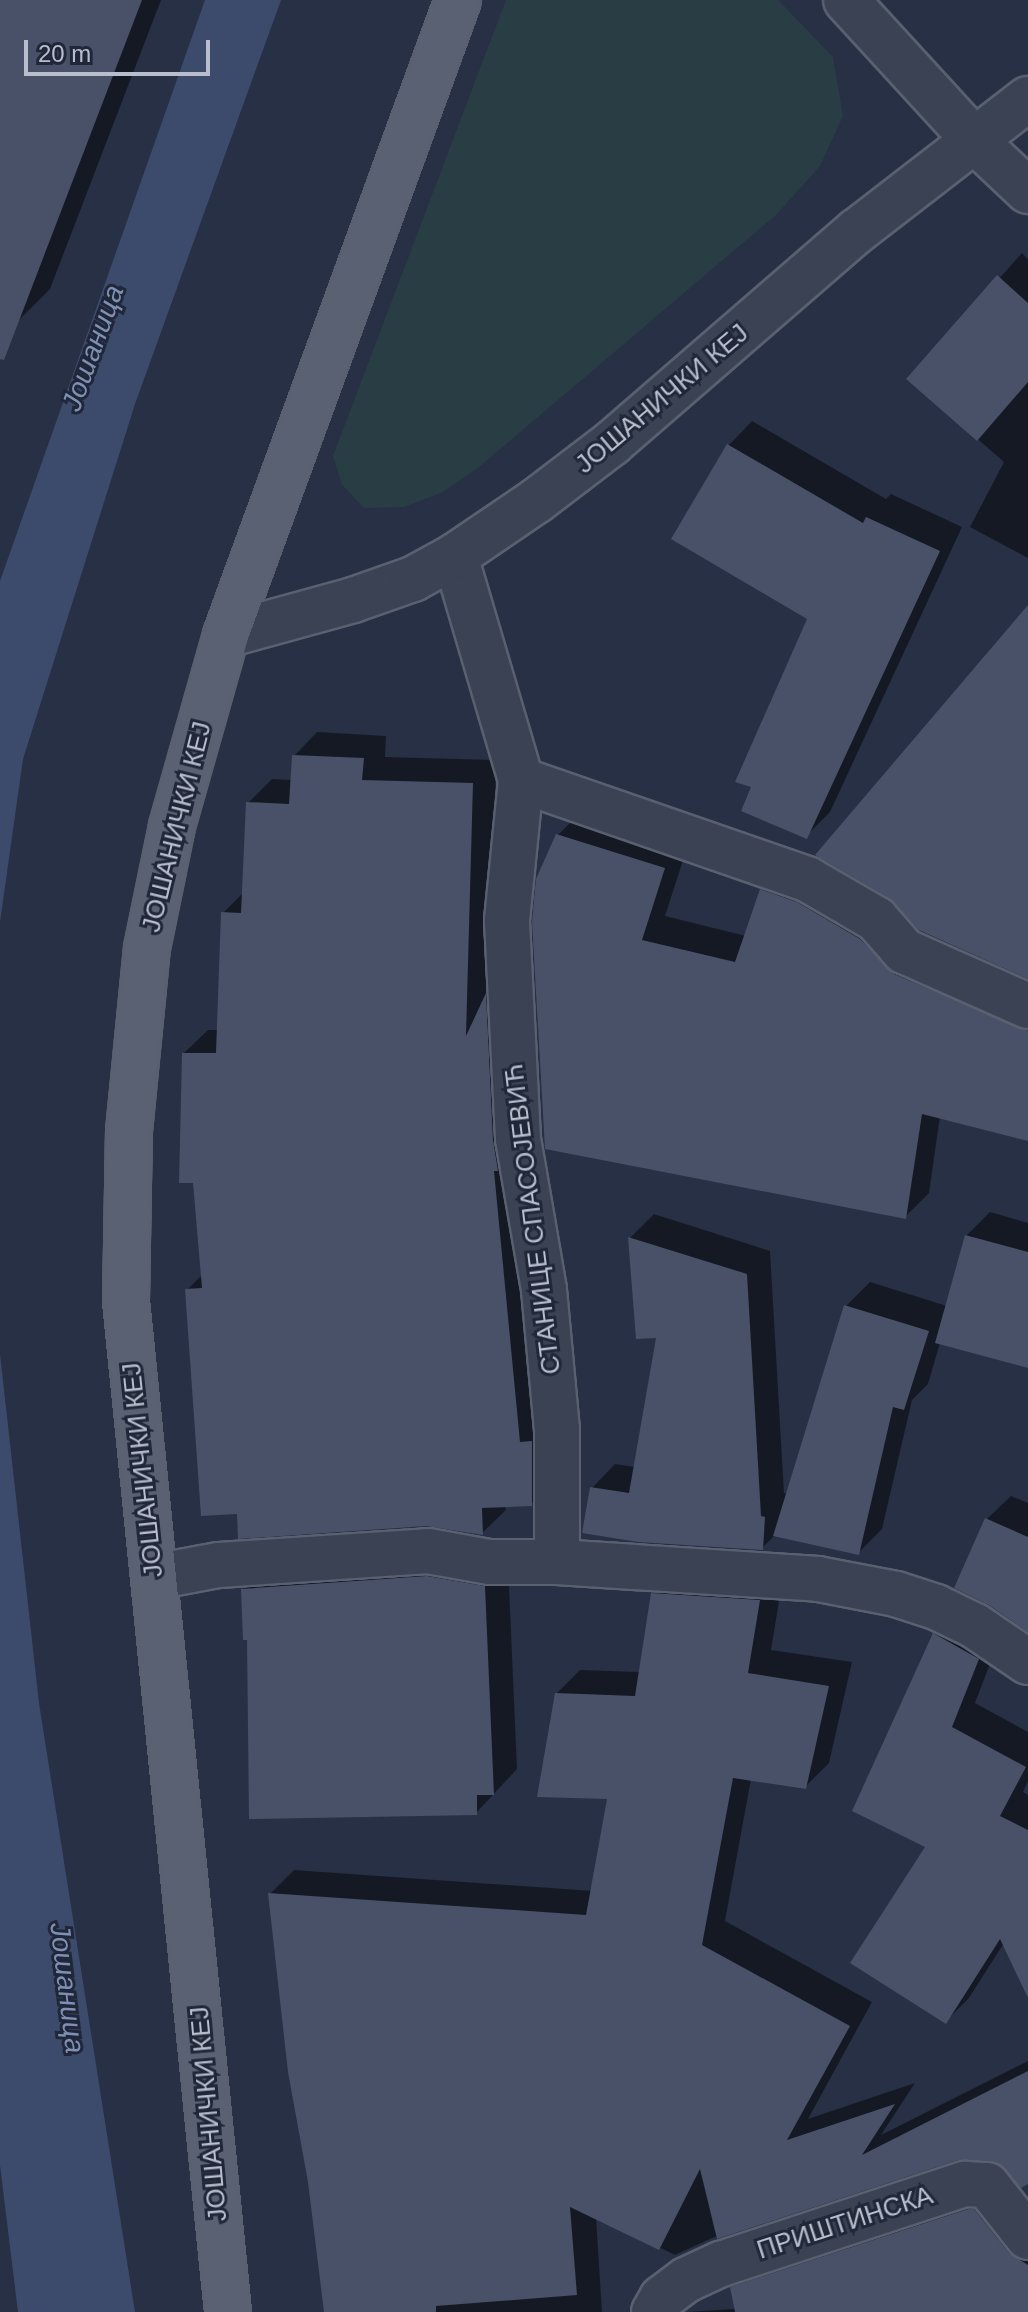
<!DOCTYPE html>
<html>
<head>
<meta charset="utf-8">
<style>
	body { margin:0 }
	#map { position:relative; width:1028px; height:2312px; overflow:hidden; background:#273044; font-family:Arial,sans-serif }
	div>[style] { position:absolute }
	.green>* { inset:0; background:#293e44 }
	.water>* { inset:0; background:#3c4b6c }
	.shadow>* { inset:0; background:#0007 }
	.building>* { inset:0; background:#485168 }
	.roads { filter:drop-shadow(2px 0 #596070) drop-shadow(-2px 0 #596070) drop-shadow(0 2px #596070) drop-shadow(0 -2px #596070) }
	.minor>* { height:44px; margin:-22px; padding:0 22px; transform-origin:22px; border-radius:22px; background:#3b4253 }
	.tertiary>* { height:44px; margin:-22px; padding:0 22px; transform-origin:22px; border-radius:22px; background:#3b4253 }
	.primary>* { height:44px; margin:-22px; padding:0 22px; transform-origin:22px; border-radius:22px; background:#596173 }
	span { translate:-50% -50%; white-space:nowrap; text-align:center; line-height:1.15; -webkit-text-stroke:6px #202739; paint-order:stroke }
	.street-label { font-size:26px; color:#b8becd }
	.water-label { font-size:28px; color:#7f90b4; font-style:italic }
	.scale { position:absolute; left:24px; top:40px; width:186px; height:36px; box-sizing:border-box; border:4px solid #b8becd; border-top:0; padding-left:10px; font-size:24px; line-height:28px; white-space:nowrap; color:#b8becd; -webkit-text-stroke:6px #202739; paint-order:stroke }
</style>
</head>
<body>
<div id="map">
	<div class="green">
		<i style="clip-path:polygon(506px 0,778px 0,833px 57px,843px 116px,820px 166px,777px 214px,479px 467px,443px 492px,404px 507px,364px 508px,342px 485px,333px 456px)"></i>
	</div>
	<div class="water">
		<i style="clip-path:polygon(205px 0,281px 0,135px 404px,23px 759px,0 922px,0 581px)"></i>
		<i style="clip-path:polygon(0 1354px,39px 1703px,135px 2312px,18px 2312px,0 2165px)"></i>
	</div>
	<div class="shadow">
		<i style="clip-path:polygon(0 0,161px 0,50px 289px,18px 321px,0 314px)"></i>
		<i style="clip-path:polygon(1022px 253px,1028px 259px,1028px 558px,970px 527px,1004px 462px,909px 379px)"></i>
		<i style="clip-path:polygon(752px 421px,886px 499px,891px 494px,962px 527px,830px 812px,806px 836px,809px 618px,674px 538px,729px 445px)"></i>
		<i style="clip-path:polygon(317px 732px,386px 736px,385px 757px,496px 760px,490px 992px,555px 1480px,531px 1504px,505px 1505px,506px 1510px,482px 1533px,426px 1524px,239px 1512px,187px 1290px,203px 1274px,184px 1053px,208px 1030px,218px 1030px,223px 913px,244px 892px,248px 803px,272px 779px,292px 780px,294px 756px)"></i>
		<i style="clip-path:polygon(582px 811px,688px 845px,665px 916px,746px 936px,762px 890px,785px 867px,1028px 1014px,1028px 1139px,940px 1116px,929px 1193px,905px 1217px,547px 1148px,558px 835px)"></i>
		<i style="clip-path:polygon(990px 1212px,1028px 1223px,1028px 1366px,940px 1343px,928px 1384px,912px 1400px,882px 1529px,858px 1553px,776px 1534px,762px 1548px,592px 1488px,615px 1464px,635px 1467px,658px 1335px,630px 1238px,654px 1214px,770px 1251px,784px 1493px,788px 1494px,846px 1306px,870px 1282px,947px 1306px,966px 1236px)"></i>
		<i style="clip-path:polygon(1011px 1496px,1028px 1503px,1028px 1631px,987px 1519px)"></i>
		<i style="clip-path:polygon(508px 1563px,517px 1769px,476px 1813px,248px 1638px,243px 1589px,267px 1565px)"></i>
		<i style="clip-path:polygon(676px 1570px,783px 1577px,771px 1650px,852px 1662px,829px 1763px,805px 1787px,751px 1779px,725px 1921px,872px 2002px,808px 2119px,915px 2083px,881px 2135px,1028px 2061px,1028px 2182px,999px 2161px,957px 2158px,712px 2238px,675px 2255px,596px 2217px,602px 2312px,326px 2312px,270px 1894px,294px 1870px,593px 1891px,609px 1797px,556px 1694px,580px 1670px,640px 1672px,653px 1594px)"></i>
		<i style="clip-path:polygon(958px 1611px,1001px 1635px,975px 1703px,1028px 1732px,1028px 1781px,1023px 1792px,1028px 1795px,1028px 1993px,1004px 1943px,969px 1998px,945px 2022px,928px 1846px,935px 1634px)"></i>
		<i style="clip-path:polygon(994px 2186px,1028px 2224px,1028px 2312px,687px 2312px,778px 2306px,737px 2286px,759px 2263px)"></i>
	</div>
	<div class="building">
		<i style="clip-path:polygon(0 0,142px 0,4px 360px,0 359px)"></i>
		<i style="clip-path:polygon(997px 275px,1028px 303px,1028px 382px,977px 441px,906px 379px)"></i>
		<i style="clip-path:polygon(727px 444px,863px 523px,866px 517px,940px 551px,807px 839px,741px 811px,751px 787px,735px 782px,807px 619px,671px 539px)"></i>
		<i style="clip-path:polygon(1028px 605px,1028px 979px,919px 930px,889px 898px,815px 855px)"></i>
		<i style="clip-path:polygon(292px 755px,364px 758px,362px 780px,473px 783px,466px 1036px,486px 993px,493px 1140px,498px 1171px,494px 1171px,520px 1442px,532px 1441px,532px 1506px,482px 1508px,483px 1535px,426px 1526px,238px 1539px,237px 1514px,201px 1516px,185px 1289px,202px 1288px,193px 1183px,179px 1183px,182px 1053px,216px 1053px,221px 912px,241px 913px,246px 802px,289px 804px)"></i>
		<i style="clip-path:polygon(556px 834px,665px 868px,642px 940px,735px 962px,760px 889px,797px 902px,860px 939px,894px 974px,1028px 1031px,1028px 1141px,922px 1114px,906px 1219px,545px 1149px,532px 922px,536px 879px)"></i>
		<i style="clip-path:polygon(965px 1235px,1028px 1252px,1028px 1368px,935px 1343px)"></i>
		<i style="clip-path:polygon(628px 1237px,747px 1274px,761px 1516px,765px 1517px,763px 1550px,638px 1542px,582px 1533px,590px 1487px,629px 1493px,656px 1338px,636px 1339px)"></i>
		<i style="clip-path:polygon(844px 1305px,929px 1331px,904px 1410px,893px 1407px,859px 1555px,773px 1536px)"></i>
		<i style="clip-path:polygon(985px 1518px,1028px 1537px,1028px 1632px,989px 1605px,954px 1588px)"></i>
		<i style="clip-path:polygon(427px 1576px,485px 1586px,494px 1795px,477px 1795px,477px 1815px,249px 1819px,247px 1640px,243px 1640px,241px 1589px)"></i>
		<i style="clip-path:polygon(651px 1593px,760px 1600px,748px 1673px,829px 1686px,806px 1789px,733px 1778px,702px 1945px,850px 2026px,787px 2140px,895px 2104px,862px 2155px,1028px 2071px,1028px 2184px,1021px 2188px,998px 2163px,958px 2160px,717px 2239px,700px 2169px,659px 2250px,570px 2207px,577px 2295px,436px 2306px,436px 2312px,324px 2312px,308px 2182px,288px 2072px,268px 1893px,586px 1915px,607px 1799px,537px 1797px,555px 1693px,635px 1696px)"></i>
		<i style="clip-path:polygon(933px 1633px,979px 1659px,952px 1727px,1026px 1767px,1000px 1816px,1028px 1830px,1028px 1998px,1000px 1939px,946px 2024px,850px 1963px,925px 1847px,852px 1811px)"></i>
		<i style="clip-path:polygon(968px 2209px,974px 2209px,1009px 2253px,1028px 2265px,1028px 2312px,735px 2312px,730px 2287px)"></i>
	</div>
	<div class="roads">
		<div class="minor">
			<i style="left:455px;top:556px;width:234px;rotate:73.6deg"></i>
			<i style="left:521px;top:780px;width:142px;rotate:95.7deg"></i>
			<i style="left:507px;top:921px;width:218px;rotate:87.1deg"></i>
			<i style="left:518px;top:1139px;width:153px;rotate:80.2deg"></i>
			<i style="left:544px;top:1290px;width:140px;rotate:84.7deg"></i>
			<i style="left:557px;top:1429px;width:133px;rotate:90deg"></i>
			<i style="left:521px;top:780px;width:303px;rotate:19.1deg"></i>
			<i style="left:807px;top:879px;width:80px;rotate:30.1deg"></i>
			<i style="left:876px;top:919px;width:43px;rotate:48.8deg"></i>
			<i style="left:904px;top:951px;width:136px;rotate:23.9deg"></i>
			<i style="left:154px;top:1577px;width:66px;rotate:-10.5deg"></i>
			<i style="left:219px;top:1565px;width:209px;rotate:-3.8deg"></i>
			<i style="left:428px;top:1551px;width:63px;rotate:10.1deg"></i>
			<i style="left:490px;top:1562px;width:67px"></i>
			<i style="left:557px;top:1562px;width:262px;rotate:3.7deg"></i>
			<i style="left:818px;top:1579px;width:79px;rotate:10.9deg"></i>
			<i style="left:896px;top:1594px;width:42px;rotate:18deg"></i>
			<i style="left:936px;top:1607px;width:43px;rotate:26deg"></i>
			<i style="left:975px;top:1626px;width:64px;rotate:34.2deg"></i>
			<i style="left:654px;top:2312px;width:16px;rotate:-60deg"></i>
			<i style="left:662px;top:2298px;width:30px;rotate:-37deg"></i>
			<i style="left:686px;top:2280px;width:38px;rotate:-25deg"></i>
			<i style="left:721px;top:2264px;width:257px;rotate:-18.2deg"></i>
			<i style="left:965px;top:2184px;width:22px;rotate:3deg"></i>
			<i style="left:987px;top:2185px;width:66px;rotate:51.7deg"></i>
		</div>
		<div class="tertiary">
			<i style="left:846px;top:0;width:191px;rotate:47.5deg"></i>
			<i style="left:975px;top:141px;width:73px;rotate:43.3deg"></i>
			<i style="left:226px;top:635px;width:132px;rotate:-15.4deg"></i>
			<i style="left:353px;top:600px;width:64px;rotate:-19.3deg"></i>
			<i style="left:413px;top:579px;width:48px;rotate:-28.7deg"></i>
			<i style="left:455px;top:556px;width:98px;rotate:-34.2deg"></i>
			<i style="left:536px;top:501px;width:96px;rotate:-37.3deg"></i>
			<i style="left:612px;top:443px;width:324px;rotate:-40.9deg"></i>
			<i style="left:857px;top:231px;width:216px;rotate:-37.7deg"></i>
		</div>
		<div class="primary">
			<i style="left:228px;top:2312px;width:1016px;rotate:-95.76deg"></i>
			<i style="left:126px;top:1301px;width:170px;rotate:-89deg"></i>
			<i style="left:129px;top:1131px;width:184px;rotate:-84.4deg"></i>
			<i style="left:147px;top:948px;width:125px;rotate:-78.4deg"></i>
			<i style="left:172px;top:826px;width:198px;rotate:-74.2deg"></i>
			<i style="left:226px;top:635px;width:676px;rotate:-69.93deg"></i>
		</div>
	</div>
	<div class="street-label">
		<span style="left:662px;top:399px;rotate:-40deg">ЈОШАНИЧКИ КЕЈ</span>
		<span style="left:177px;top:827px;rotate:-76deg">ЈОШАНИЧКИ КЕЈ</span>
		<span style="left:533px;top:1219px;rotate:-97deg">СТАНИЦЕ СПАСОЈЕВИЋ</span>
		<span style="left:143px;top:1470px;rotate:-96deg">ЈОШАНИЧКИ КЕЈ</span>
		<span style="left:209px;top:2114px;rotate:-95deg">ЈОШАНИЧКИ КЕЈ</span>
		<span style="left:845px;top:2223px;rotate:-18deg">ПРИШТИНСКА</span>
	</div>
	<div class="water-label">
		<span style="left:93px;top:348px;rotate:-70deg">Јошаница</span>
		<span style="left:67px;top:1988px;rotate:83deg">Јошаница</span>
	</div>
	<div class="scale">20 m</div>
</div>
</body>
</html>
